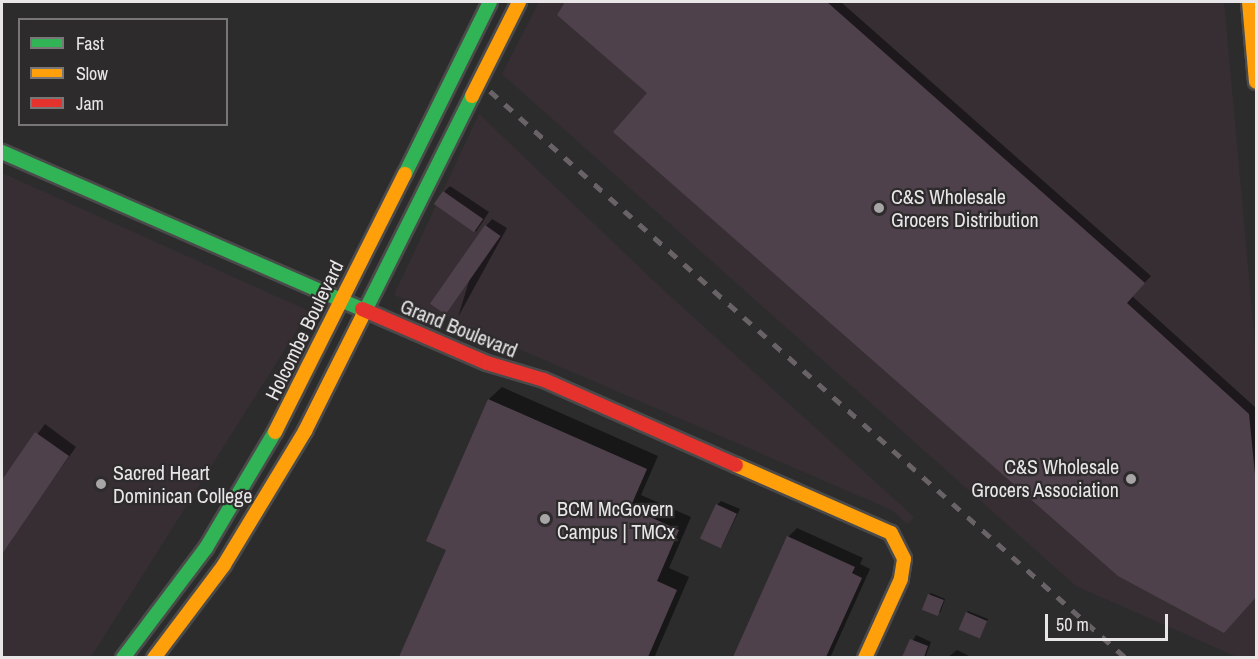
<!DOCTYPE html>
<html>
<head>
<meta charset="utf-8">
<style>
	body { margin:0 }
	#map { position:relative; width:1258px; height:659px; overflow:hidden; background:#2d2c2d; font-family:"Archivo Narrow",sans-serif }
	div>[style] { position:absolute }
	.built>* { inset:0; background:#372e33 }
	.shadow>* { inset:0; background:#0007 }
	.building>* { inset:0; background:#4f414b; transform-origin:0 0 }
	.roads { filter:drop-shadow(2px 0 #4b4a4b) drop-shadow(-2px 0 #4b4a4b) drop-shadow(0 2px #4b4a4b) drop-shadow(0 -2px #4b4a4b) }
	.fast>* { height:14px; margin:-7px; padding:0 7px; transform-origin:7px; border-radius:7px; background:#30b455 }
	.slow>* { height:14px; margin:-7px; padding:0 7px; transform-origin:7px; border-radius:7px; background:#ff9f0a }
	.jam>* { height:14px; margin:-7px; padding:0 7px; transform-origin:7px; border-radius:7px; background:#e5322d }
	.rail>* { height:4.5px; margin-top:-2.25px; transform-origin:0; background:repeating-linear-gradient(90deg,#696367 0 10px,transparent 0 20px) }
	.dots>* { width:16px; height:16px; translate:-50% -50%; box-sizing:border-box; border:3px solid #2e2b2d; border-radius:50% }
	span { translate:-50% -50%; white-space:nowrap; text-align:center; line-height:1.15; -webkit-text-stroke:4.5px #2e2b2d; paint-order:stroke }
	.poi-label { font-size:20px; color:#e8e6e7 }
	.left { translate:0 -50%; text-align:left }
	.right { translate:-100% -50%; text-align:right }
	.street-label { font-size:20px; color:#e8e6e7 }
	.frame { position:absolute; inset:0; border:3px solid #e8e6e7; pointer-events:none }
	.legend { position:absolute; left:18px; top:18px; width:210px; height:108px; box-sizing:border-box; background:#2e2b2d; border:2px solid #787677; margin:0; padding:8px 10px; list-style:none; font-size:18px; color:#e8e6e7 }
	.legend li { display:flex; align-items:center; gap:12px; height:30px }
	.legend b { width:30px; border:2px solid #787677 }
	.scale { position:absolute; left:1045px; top:614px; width:123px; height:27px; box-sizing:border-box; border:3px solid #e8e6e7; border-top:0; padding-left:8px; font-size:18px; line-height:21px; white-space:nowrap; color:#e8e6e7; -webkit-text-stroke:4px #2e2b2d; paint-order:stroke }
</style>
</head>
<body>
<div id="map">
	<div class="built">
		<i style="clip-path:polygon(539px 2px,1224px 2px,1256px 355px,1256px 657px,1237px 657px,1076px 586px,502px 74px)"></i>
		<i style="clip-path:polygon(479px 114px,661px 288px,914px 517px,907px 524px,892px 510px,394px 295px)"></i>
		<i style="clip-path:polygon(2px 173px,309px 311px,91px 657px,2px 658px)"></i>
	</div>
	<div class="shadow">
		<i style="clip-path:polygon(567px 2px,841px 2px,1151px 276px,1132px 296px,1255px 407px,1256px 595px,649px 93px,559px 15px)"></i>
		<i style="clip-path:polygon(450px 186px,489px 212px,476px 232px,444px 192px)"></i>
		<i style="clip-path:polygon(492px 219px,507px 228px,458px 317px,486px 226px)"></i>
		<i style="clip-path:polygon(502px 387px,658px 456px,641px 495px,691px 517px,669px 568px,689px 577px,654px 658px,401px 658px,448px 549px,428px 540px,489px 399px)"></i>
		<i style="clip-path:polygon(45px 424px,76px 447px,9px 541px,2px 537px,2px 483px)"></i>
		<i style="clip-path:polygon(721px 501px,740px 509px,722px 546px,717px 505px)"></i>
		<i style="clip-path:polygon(797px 528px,863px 558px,860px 564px,870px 569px,830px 658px,735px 658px,788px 537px)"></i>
		<i style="clip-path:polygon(931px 593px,945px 599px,940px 613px,929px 595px)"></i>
		<i style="clip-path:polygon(968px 611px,988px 619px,981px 635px,967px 612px)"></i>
		<i style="clip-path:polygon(916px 635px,931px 642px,925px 658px,903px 658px)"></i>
		<i style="clip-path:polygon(957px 650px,973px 658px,947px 658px)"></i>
	</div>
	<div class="building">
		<i style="clip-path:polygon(565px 2px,827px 2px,1145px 283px,1127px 303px,1249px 414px,1257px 494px,1257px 596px,1224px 633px,1118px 576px,613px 132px,647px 93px,557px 15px)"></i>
		<i style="left:443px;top:191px;width:49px;height:16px;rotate:35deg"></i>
		<i style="left:485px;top:225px;width:19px;height:96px;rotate:35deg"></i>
		<i style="clip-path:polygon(488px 399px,647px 469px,630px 508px,679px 530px,657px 581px,677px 590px,648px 657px,399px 657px,446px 550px,426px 541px)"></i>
		<i style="clip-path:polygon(35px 432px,69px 456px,2px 554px,2px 480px)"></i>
		<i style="left:716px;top:504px;width:23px;height:38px;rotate:25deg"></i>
		<i style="clip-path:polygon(787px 536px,855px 567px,852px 573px,862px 578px,826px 657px,733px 657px)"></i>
		<i style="left:928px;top:594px;width:17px;height:17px;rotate:21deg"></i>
		<i style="left:966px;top:612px;width:23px;height:19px;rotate:23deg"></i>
		<i style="clip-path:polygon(910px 639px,928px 646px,924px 657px,902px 657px)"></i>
	</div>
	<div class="roads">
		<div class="fast">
			<i style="left:2px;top:152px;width:393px;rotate:23.6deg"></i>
			<i style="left:405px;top:174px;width:192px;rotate:-63.7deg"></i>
			<i style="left:362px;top:317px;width:247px;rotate:-63.5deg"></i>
			<i style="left:123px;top:658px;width:138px;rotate:-53deg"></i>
			<i style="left:206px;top:548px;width:135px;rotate:-59.3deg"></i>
		</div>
		<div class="slow">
			<i style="left:1249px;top:2px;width:80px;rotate:85deg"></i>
			<i style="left:472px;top:96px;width:105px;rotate:-63.4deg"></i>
			<i style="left:275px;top:432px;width:289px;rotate:-63.3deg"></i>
			<i style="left:736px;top:465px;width:169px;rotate:23.7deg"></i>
			<i style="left:891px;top:533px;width:29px;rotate:63deg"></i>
			<i style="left:904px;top:559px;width:20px;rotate:99deg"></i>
			<i style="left:901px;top:579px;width:87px;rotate:114.5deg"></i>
			<i style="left:154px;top:658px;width:116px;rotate:-53deg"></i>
			<i style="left:224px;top:565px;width:157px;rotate:-58.8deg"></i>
			<i style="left:305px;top:431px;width:127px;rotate:-63.4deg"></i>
		</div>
		<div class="jam">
			<i style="left:362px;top:309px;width:136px;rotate:23.4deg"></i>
			<i style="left:487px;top:363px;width:59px;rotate:16.6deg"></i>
			<i style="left:544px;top:380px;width:210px;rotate:23.9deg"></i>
		</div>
	</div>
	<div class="rail">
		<i style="left:490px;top:91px;width:852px;rotate:41.72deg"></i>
	</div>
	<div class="dots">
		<i style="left:879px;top:208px;background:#a7a5a6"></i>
		<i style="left:1131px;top:479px;background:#a7a5a6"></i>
		<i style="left:101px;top:484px;background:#a7a5a6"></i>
		<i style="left:545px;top:519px;background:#a7a5a6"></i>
	</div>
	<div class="poi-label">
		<span class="left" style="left:891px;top:208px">C&amp;S Wholesale<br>Grocers Distribution</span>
		<span class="right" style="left:1119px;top:478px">C&amp;S Wholesale<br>Grocers Association</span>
		<span class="left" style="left:113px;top:484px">Sacred Heart<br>Dominican College</span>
		<span class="left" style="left:557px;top:520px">BCM McGovern<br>Campus | TMCx</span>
	</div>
	<div class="street-label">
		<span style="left:459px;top:328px;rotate:22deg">Grand Boulevard</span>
		<span style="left:304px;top:330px;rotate:-64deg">Holcombe Boulevard</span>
	</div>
	<div class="frame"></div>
	<ul class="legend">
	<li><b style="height:8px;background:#30b455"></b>Fast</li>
	<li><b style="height:8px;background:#ff9f0a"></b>Slow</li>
	<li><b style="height:8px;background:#e5322d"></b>Jam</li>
	</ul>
	<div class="scale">50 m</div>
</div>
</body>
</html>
